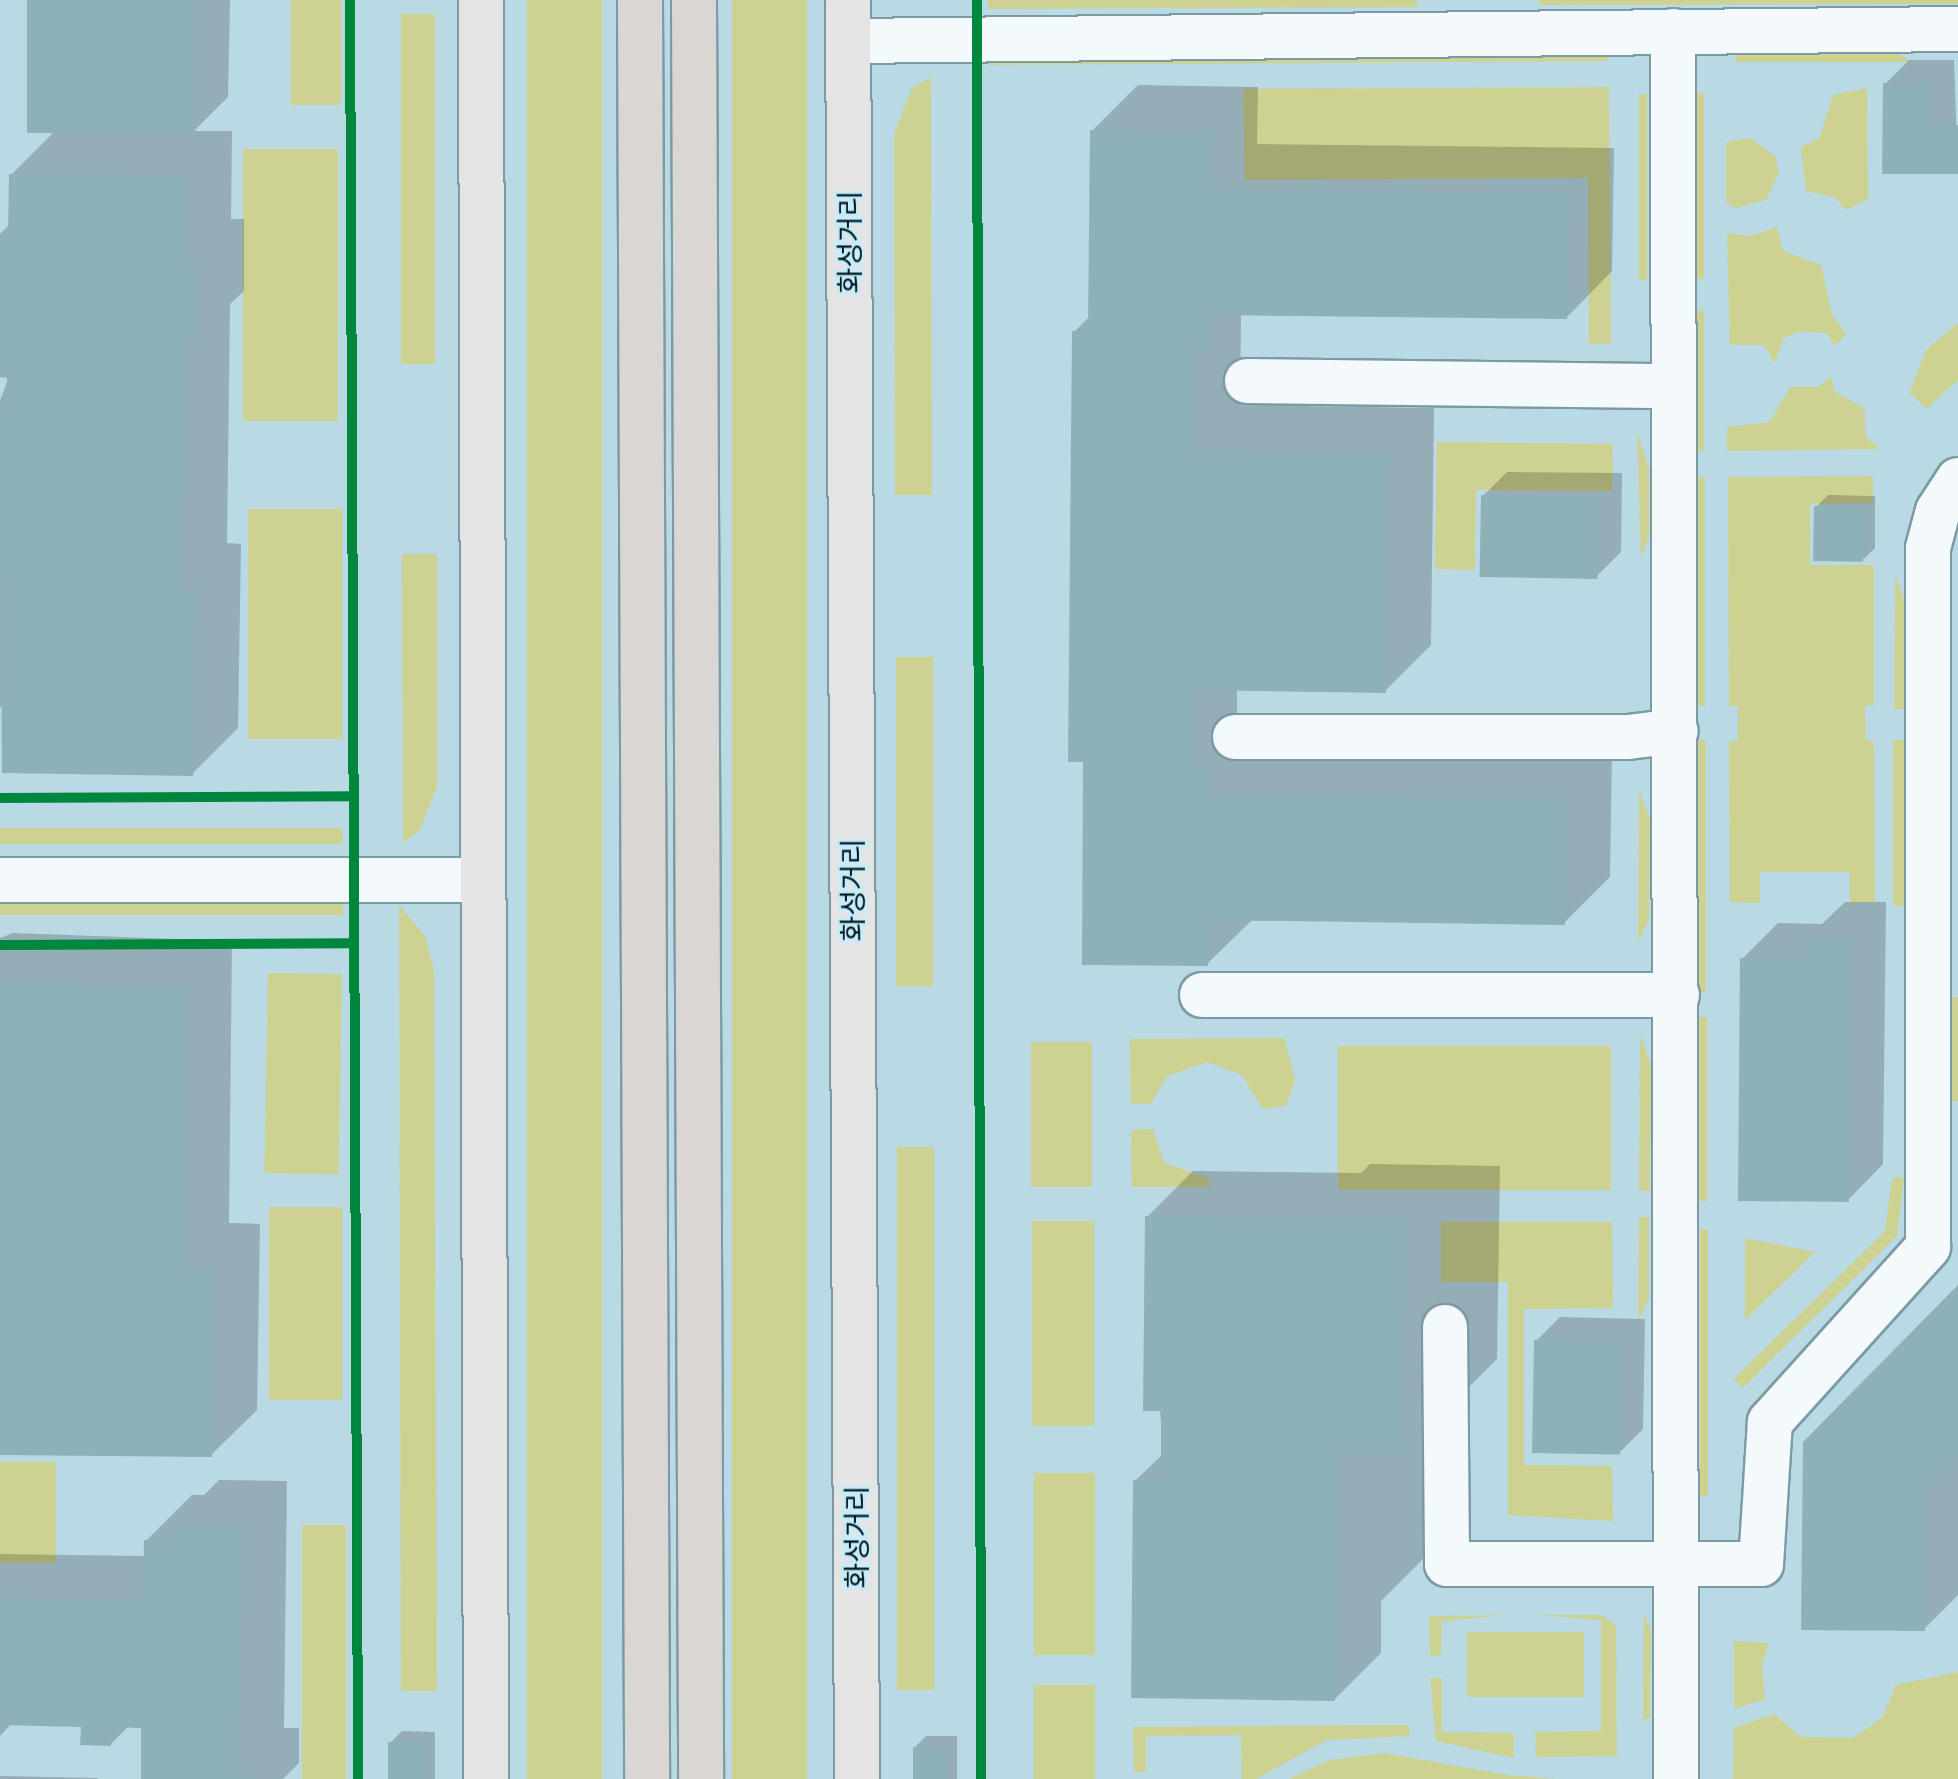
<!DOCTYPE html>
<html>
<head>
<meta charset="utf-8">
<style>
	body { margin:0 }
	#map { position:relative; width:1958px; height:1779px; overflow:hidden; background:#b9d9e4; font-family:Commissioner,"Noto Sans KR",sans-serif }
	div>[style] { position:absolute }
	.green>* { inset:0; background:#ced290; transform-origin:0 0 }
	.shadow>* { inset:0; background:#0003 }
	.building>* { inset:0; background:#8eb1b7; transform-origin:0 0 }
	.roads { filter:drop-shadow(2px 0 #7b9aa4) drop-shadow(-2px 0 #7b9aa4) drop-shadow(0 2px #7b9aa4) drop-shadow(0 -2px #7b9aa4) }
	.minor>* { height:44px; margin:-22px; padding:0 22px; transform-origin:22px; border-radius:22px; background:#f4f9fb }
	.major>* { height:44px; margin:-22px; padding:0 22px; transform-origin:22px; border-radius:22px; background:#e5e4e4 }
	.highway>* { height:44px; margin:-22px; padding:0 22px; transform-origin:22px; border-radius:22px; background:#dad6d4 }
	.cycleway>* { height:10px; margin:-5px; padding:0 5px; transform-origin:5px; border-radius:5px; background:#00873e }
	span { translate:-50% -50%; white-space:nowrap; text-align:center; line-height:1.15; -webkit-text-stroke:6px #c6ecf9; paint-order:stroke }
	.street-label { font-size:28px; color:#00151c }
</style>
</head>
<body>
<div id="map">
	<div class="green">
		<i style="left:291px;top:0;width:50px;height:105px"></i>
		<i style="left:527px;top:0;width:75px;height:1779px"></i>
		<i style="left:732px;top:0;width:75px;height:1779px"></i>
		<i style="clip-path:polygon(988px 0,1417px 0,1417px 7px,988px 9px)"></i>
		<i style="clip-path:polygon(1539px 0,1958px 0,1958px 4px,1539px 5px)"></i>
		<i style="left:401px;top:14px;width:34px;height:350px"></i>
		<i style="clip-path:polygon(1736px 52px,1898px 53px,1911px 62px,1736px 62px)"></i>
		<i style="clip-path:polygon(1608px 55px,1608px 61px,988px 65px,989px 57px)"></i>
		<i style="clip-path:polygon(931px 77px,932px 495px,895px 495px,894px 134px,912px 88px)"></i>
		<i style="clip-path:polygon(1609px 87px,1611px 344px,1589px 344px,1588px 178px,1245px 180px,1243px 89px)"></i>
		<i style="clip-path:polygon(1867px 88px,1868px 199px,1845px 210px,1835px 197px,1806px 191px,1801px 147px,1819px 139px,1833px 95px)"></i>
		<i style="left:1704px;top:93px;width:186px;height:8px;rotate:90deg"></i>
		<i style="left:1639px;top:94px;width:8px;height:186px"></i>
		<i style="clip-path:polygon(1750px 138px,1775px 156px,1779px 172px,1766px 200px,1736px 208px,1726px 203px,1726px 142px)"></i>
		<i style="left:243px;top:149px;width:95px;height:272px"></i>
		<i style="clip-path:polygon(1777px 227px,1783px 251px,1821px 265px,1832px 314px,1846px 335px,1834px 346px,1827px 333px,1798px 332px,1783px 339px,1775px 363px,1764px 345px,1730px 345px,1727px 233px,1751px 236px)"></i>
		<i style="left:1696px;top:311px;width:8px;height:140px"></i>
		<i style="clip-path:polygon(1958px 323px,1958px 380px,1926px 409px,1910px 392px,1918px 370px,1926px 350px)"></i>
		<i style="clip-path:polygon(1831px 377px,1835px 392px,1864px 408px,1866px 437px,1880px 449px,1727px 451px,1727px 427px,1770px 422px,1790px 387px,1818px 387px)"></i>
		<i style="clip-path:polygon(1637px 432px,1649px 469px,1649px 537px,1641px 558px)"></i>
		<i style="clip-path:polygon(1437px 442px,1613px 444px,1612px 491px,1476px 490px,1475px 570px,1435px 569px)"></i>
		<i style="clip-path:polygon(1873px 476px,1873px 503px,1810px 504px,1810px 565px,1874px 565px,1874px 705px,1865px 706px,1866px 740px,1874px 741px,1875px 902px,1850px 903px,1850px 872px,1760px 872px,1760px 903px,1730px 902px,1729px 741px,1738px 740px,1738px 706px,1729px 706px,1728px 477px)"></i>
		<i style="left:1697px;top:477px;width:8px;height:229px"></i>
		<i style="left:248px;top:509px;width:94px;height:230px"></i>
		<i style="clip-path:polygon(402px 554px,437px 554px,437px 787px,420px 830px,403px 843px)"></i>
		<i style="clip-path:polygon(1895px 575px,1905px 602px,1904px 709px,1894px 709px)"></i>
		<i style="left:896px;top:657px;width:37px;height:329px"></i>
		<i style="left:1698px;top:740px;width:8px;height:252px"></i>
		<i style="left:1904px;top:740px;width:166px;height:11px;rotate:90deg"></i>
		<i style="clip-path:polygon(1639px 789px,1650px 820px,1649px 919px,1638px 942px)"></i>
		<i style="left:342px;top:828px;width:16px;height:342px;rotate:90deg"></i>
		<i style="left:0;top:900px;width:343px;height:15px"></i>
		<i style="clip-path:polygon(399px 905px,425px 936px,434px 970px,437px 1691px,401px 1691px)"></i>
		<i style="left:268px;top:973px;width:74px;height:200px;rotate:1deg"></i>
		<i style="clip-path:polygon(1958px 997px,1958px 1101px,1951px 1101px,1952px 998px)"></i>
		<i style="left:1699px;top:1017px;width:8px;height:184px"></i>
		<i style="clip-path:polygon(1640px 1034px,1651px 1065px,1650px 1191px,1639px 1191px)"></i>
		<i style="clip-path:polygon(1284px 1038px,1295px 1079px,1286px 1106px,1263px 1109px,1242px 1075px,1207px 1062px,1167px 1076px,1151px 1104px,1131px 1103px,1130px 1039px)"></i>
		<i style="left:1092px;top:1042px;width:145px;height:61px;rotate:90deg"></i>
		<i style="left:1338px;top:1046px;width:273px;height:144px"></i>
		<i style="clip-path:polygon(1153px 1129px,1164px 1163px,1209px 1178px,1209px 1187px,1132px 1187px,1131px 1130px)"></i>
		<i style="left:897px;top:1147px;width:37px;height:543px"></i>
		<i style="clip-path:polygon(1892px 1178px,1904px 1178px,1897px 1236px,1743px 1388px,1734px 1379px,1885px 1231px)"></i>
		<i style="left:269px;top:1207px;width:73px;height:193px"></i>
		<i style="clip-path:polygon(1639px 1217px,1649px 1217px,1649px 1298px,1638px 1321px)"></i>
		<i style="left:1094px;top:1221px;width:205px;height:62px;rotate:90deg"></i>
		<i style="clip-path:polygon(1441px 1222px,1612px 1222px,1613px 1308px,1524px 1309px,1524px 1465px,1612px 1466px,1613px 1521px,1508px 1515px,1508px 1282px,1441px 1282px)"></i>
		<i style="left:1700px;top:1229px;width:8px;height:267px"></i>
		<i style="clip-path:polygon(1745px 1238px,1815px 1252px,1745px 1320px)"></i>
		<i style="left:0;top:1462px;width:56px;height:101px"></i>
		<i style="left:1034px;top:1473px;width:61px;height:182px"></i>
		<i style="left:302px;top:1525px;width:44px;height:254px"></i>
		<i style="clip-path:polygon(1644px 1613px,1651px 1631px,1650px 1718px,1643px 1719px)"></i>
		<i style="clip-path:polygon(1507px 1615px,1442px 1621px,1441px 1655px,1430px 1656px,1429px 1616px)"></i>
		<i style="clip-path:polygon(1534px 1615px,1601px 1615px,1616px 1625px,1617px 1756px,1536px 1757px,1535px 1732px,1601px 1731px,1601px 1620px)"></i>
		<i style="left:1467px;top:1632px;width:117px;height:65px"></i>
		<i style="clip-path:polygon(1734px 1641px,1769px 1643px,1762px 1664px,1765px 1699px,1734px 1709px)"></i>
		<i style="clip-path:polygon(1958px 1672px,1958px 1779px,1733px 1779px,1734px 1728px,1774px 1714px,1801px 1737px,1853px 1738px,1882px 1718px,1896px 1685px)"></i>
		<i style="clip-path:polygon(1430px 1678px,1442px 1678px,1442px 1732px,1514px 1733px,1514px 1758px,1436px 1741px)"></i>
		<i style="left:1034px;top:1685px;width:61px;height:94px"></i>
		<i style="clip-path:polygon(1409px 1725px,1410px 1736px,1327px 1740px,1256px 1779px,1242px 1779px,1241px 1735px,1146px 1736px,1146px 1772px,1134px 1772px,1133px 1727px)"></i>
		<i style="clip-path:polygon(1384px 1753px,1508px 1775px,1556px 1779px,1289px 1779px,1330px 1760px)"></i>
	</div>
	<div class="shadow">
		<i style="clip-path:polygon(29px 0,230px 0,228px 97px,194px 131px,232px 131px,231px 219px,244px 219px,244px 291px,230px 304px,227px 543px,241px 544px,238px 728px,192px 774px,0 707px,0 401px,9px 376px,0 375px,0 234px,11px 223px,11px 175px,55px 131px)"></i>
		<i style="clip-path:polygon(1909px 60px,1954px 60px,1958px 173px,1885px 84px)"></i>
		<i style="clip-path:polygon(1138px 85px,1258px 87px,1257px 144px,1614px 148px,1612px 271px,1567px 317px,1241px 314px,1240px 405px,1434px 408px,1431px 645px,1385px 691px,1237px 689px,1237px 721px,1612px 753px,1610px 877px,1564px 923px,1253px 919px,1207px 964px,1085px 761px,1074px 332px,1090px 316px,1092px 131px)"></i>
		<i style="clip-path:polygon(1507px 472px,1622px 473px,1621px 552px,1597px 576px,1483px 496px)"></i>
		<i style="clip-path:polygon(1828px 495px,1875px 496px,1875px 548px,1864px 559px,1816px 507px)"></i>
		<i style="clip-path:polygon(1845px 902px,1886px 902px,1883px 1164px,1848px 1200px,1742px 959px,1778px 923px,1822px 924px)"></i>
		<i style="clip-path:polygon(13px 933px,232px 941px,229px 1223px,260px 1224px,257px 1410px,211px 1455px,0 1453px,0 938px)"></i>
		<i style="clip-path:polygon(1370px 1164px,1500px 1166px,1497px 1359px,1431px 1425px,1429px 1553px,1381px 1601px,1381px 1653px,1335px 1699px,1135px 1481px,1163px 1454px,1147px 1217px,1193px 1171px,1361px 1173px)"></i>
		<i style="clip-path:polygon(1958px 1288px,1958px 1595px,1924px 1629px,1803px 1628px)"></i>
		<i style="clip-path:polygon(1560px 1317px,1645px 1319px,1643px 1429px,1619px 1453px,1536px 1341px)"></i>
		<i style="clip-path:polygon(219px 1480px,287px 1481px,284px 1728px,299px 1728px,299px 1763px,283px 1779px,143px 1779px,143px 1726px,129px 1726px,111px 1744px,83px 1725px,12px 1723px,0 1736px,0 1554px,146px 1556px,146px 1541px,192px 1495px,204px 1495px)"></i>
		<i style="clip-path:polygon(402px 1731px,435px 1732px,435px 1779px,390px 1779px,390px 1743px)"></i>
		<i style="clip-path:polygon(926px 1736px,957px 1736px,957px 1779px,915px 1779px,915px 1747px)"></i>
		<i style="clip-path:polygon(0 1776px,98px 1778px,98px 1779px,0 1779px)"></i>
	</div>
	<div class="building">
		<i style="left:27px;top:0;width:168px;height:133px"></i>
		<i style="clip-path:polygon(1883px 83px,1931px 84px,1930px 124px,1958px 125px,1958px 174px,1882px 174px)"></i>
		<i style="clip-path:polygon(1090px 130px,1213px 132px,1212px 189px,1569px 193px,1567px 319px,1211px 315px,1211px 348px,1196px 348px,1195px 450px,1388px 453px,1386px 693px,1193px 690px,1192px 766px,1211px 766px,1210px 794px,1567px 799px,1565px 925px,1209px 920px,1208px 966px,1082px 965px,1083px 762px,1068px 762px,1072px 331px,1088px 331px)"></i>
		<i style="clip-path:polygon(9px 174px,187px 176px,186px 264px,199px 264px,199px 339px,185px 339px,182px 589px,196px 589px,193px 776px,2px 773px,0 404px,6px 404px,7px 378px,0 377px,0 235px,8px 235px)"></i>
		<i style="left:1481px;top:495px;width:118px;height:82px;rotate:1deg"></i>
		<i style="left:1814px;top:506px;width:50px;height:55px;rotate:1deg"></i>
		<i style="clip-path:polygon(1807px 937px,1852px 937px,1849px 1202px,1738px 1201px,1740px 958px,1807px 959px)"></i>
		<i style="clip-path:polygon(0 984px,187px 986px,184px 1268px,215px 1269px,212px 1457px,0 1455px)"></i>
		<i style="clip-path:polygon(1145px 1216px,1406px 1219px,1404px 1455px,1338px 1454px,1335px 1701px,1131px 1698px,1133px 1480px,1161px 1481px,1161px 1411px,1143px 1411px)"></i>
		<i style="clip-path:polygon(1958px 1285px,1958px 1455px,1927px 1486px,1925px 1631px,1801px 1630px,1803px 1442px)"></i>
		<i style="left:1534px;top:1340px;width:88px;height:113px;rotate:1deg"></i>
		<i style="clip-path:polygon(171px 1525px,242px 1526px,238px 1773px,254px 1773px,254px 1779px,141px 1779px,141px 1728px,111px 1727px,111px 1746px,80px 1745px,81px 1727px,0 1725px,0 1599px,143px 1601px,144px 1540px,172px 1540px)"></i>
		<i style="left:388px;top:1742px;width:36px;height:37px"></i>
		<i style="left:913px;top:1747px;width:33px;height:32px"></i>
	</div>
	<div class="roads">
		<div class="minor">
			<i style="left:1673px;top:31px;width:1748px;rotate:89.9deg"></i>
			<i style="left:848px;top:41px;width:1110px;rotate:-0.62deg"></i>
			<i style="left:1247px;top:381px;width:426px;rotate:0.7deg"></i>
			<i style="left:1235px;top:737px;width:393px"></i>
			<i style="left:1628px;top:737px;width:48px;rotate:-7.1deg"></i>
			<i style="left:0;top:880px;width:483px"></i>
			<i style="left:1202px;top:995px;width:475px"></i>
			<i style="left:1445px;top:1327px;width:237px;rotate:89.5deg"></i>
			<i style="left:1447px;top:1564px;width:314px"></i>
			<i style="left:1761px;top:1564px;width:142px;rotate:-86.4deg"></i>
			<i style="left:1770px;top:1422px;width:236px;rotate:-47.9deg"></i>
			<i style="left:1928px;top:1247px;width:699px;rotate:-90deg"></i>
			<i style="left:1928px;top:548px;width:38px;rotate:-75deg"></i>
			<i style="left:1938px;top:511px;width:37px;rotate:-57deg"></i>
		</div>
		<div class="major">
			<i style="left:481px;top:0;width:1779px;rotate:89.84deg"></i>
			<i style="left:848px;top:0;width:1779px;rotate:89.71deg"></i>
		</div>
		<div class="highway">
			<i style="left:640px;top:0;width:1779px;rotate:89.77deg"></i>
			<i style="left:694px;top:0;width:1779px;rotate:89.77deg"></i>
		</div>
	</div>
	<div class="cycleway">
		<i style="left:350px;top:0;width:1779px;rotate:89.74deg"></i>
		<i style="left:977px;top:0;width:1779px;rotate:89.87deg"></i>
		<i style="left:0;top:798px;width:352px;rotate:-0.3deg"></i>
		<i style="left:0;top:945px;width:351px;rotate:-0.3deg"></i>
	</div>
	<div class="street-label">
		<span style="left:849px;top:242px;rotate:-90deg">화성거리</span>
		<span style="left:852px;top:890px;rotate:-90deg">화성거리</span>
		<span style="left:856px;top:1537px;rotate:-90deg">화성거리</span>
	</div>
</div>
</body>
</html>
